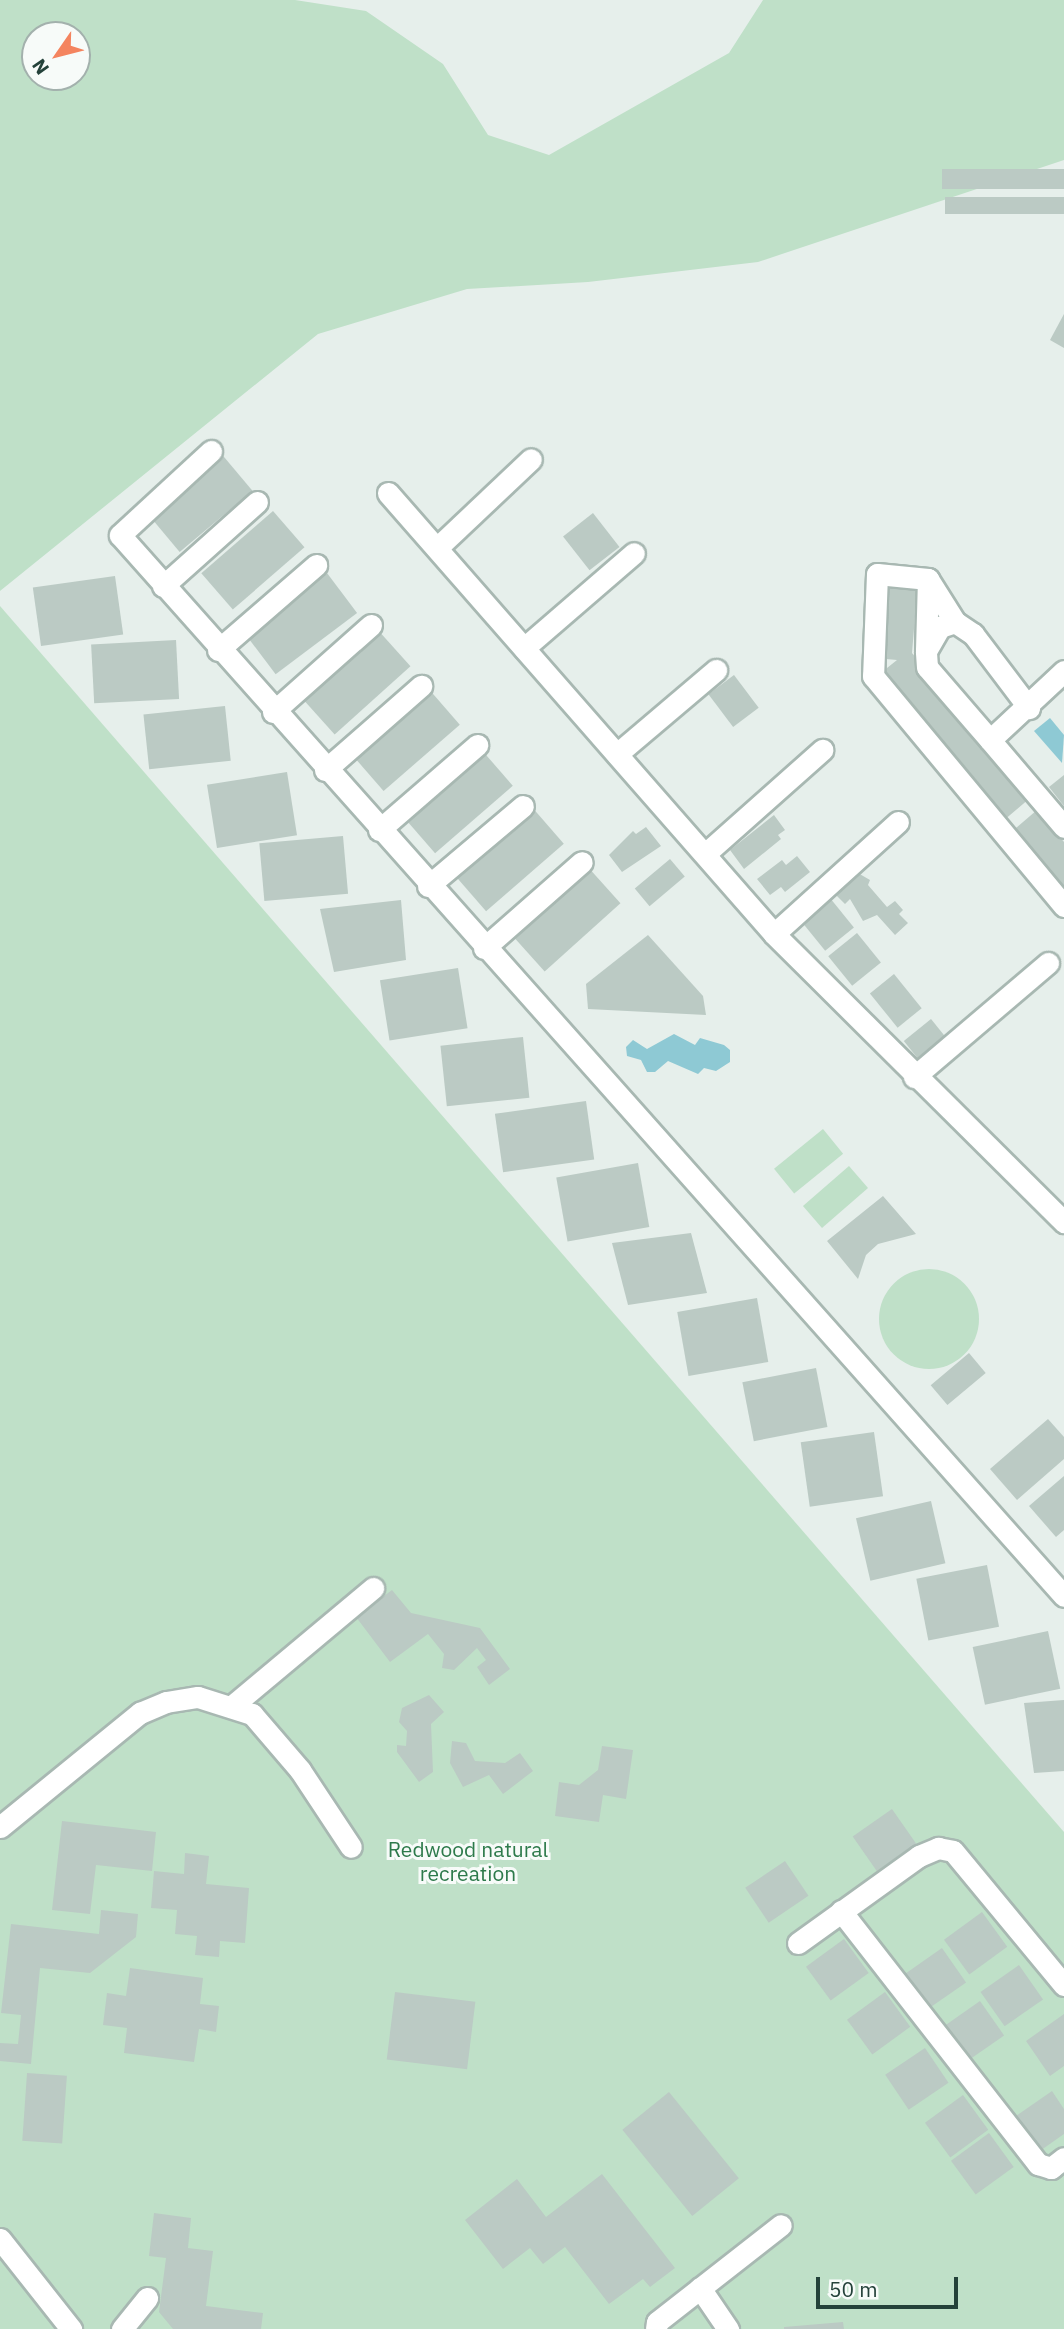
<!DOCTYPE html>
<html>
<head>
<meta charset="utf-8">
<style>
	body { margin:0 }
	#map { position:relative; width:1064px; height:2329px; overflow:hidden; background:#e6efeb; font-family:"IBM Plex Sans",sans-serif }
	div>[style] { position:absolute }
	.green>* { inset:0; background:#bfe0c8; transform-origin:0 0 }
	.round { border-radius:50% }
	.water>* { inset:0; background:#8ec9d4 }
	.building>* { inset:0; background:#bbcac4; transform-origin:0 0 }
	.roads { filter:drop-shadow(2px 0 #a8b8b2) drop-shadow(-2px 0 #a8b8b2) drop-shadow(0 2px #a8b8b2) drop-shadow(0 -2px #a8b8b2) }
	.minor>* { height:21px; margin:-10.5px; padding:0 10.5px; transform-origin:10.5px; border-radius:10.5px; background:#fff }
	span { translate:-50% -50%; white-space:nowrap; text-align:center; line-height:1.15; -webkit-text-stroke:6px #f7fbf9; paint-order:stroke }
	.park-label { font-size:21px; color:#2d7a4b }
	.north { position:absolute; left:21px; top:21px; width:70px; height:70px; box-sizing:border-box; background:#f7fbf9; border:2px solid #a3b1ad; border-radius:50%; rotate:235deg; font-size:19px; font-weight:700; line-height:28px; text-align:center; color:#24423a }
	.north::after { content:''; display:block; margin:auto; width:24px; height:32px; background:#f4845f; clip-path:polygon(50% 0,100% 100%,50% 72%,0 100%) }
	.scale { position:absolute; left:816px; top:2277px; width:142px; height:32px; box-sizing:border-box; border:4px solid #24423a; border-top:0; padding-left:9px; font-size:21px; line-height:24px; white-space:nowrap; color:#24423a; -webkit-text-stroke:5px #f7fbf9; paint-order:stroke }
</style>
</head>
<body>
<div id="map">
	<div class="green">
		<i style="clip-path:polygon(evenodd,0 0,295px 0,366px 11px,443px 64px,488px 135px,549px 155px,729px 53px,763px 0,1064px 0,1064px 160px,758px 262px,588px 282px,467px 289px,318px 334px,0 591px,0 0,35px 35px,77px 35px,77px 77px,35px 77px,35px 35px)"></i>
		<i style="clip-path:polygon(0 606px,1064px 1832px,1064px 2329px,0 2329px)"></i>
		<i style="left:823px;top:1129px;width:32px;height:63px;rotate:51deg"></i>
		<i style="left:849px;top:1166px;width:29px;height:61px;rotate:49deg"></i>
		<i class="round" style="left:879px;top:1269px;width:100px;height:100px"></i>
	</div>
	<div class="water">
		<i style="clip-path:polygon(1050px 718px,1064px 735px,1062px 763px,1034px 731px)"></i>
		<i style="clip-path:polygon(674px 1034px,695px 1045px,700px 1038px,724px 1045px,730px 1050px,730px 1062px,716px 1071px,704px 1068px,698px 1074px,668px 1061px,655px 1072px,647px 1072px,641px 1060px,627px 1056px,626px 1047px,633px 1040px,647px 1049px)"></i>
	</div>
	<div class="building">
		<i style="left:1064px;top:169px;width:20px;height:122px;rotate:90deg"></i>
		<i style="left:1064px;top:197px;width:17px;height:119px;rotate:90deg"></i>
		<i style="clip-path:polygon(1064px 314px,1064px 348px,1050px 340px)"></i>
		<i style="left:219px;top:451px;width:52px;height:95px;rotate:50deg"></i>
		<i style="left:273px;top:511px;width:48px;height:95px;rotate:49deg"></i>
		<i style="left:593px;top:513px;width:43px;height:38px;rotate:52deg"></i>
		<i style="left:327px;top:573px;width:50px;height:102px;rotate:53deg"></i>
		<i style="left:115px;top:576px;width:59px;height:83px;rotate:82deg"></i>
		<i style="clip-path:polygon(882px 577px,918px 580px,912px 653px,1030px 798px,1003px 821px,882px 672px,897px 660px,875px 658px)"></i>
		<i style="left:377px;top:629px;width:50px;height:102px;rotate:48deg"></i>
		<i style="left:176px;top:640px;width:59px;height:85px;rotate:87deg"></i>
		<i style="left:734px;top:675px;width:41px;height:32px;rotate:53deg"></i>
		<i style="left:427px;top:687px;width:50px;height:101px;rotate:49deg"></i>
		<i style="left:225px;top:706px;width:55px;height:82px;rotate:84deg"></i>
		<i style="left:480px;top:748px;width:50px;height:103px;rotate:49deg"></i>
		<i style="left:287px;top:772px;width:64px;height:81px;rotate:81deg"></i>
		<i style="clip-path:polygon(1064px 775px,1064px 806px,1049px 787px)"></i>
		<i style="left:531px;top:806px;width:50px;height:103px;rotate:49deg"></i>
		<i style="clip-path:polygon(1037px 810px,1064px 842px,1064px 899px,1009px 834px)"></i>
		<i style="clip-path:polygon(774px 815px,785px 830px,778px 835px,781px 839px,744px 869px,730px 850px)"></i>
		<i style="clip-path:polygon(646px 827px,661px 846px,622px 872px,609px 855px,633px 831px,636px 834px)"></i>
		<i style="left:343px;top:836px;width:58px;height:84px;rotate:85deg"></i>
		<i style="clip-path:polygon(797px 856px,810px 872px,785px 892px,781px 887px,770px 895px,757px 879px,782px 860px,786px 865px)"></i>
		<i style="left:670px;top:859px;width:23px;height:46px;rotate:50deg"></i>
		<i style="left:587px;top:866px;width:50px;height:102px;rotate:48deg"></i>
		<i style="clip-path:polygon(851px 869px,870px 880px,868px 885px,887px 907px,895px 901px,903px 910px,899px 914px,908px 923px,895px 935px,877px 915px,863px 921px,850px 899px,845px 904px,835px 894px)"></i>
		<i style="left:830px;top:898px;width:38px;height:37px;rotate:51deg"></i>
		<i style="clip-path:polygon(401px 900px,406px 960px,334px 972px,320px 909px)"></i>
		<i style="left:857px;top:933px;width:38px;height:37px;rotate:51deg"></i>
		<i style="clip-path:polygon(648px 935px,703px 996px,706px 1015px,588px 1009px,586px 984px)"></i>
		<i style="left:458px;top:968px;width:61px;height:79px;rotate:81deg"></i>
		<i style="left:894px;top:974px;width:44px;height:31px;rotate:51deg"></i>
		<i style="left:931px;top:1019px;width:26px;height:35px;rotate:51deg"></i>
		<i style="left:523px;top:1037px;width:61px;height:83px;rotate:84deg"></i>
		<i style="left:586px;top:1101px;width:59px;height:92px;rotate:82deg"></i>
		<i style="left:638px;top:1163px;width:65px;height:83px;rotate:80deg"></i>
		<i style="clip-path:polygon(883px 1196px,916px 1234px,878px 1244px,866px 1255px,858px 1279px,827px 1241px)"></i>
		<i style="clip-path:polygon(691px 1233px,707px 1293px,628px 1305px,612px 1243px)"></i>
		<i style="left:757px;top:1298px;width:65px;height:81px;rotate:80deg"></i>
		<i style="left:969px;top:1353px;width:26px;height:50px;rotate:50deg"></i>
		<i style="left:816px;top:1368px;width:60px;height:75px;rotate:79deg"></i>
		<i style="clip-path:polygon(1048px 1419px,1064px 1437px,1064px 1459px,1017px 1500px,990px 1469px)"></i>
		<i style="left:874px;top:1432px;width:65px;height:74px;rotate:82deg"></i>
		<i style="clip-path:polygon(1064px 1476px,1064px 1530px,1056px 1537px,1029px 1506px)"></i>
		<i style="left:931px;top:1501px;width:64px;height:77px;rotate:77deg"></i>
		<i style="left:987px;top:1565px;width:63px;height:72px;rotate:79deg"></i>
		<i style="clip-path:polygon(392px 1590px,411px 1613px,480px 1628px,510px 1669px,489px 1685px,477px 1667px,486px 1660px,477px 1648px,454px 1670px,442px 1668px,444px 1654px,428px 1634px,390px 1662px,356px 1617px)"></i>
		<i style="left:1048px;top:1631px;width:59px;height:77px;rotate:78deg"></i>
		<i style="clip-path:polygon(429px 1695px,444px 1712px,431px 1724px,433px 1772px,419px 1782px,397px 1752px,397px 1745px,406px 1746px,407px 1731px,399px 1722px,402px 1708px)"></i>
		<i style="clip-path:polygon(1064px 1700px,1064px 1771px,1034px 1773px,1024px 1703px)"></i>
		<i style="clip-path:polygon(452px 1741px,466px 1743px,475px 1761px,505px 1763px,520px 1753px,533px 1771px,503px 1794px,489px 1775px,463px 1787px,450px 1763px)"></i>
		<i style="clip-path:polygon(602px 1746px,633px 1750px,626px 1799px,603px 1795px,599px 1822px,555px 1816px,559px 1782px,579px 1785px,598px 1770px)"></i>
		<i style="left:892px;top:1809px;width:42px;height:48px;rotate:55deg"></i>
		<i style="clip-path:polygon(62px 1821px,156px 1832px,152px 1871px,96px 1865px,90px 1914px,52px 1910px)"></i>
		<i style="clip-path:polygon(185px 1853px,209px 1856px,206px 1884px,249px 1888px,245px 1943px,220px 1941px,219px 1957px,195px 1955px,197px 1936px,175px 1934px,177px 1910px,151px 1908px,154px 1871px,184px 1874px)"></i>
		<i style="left:785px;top:1861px;width:42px;height:48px;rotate:56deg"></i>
		<i style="clip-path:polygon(101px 1910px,138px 1914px,136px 1937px,90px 1973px,40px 1968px,31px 2064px,0 2061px,0 2043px,18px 2044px,21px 2015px,1px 2013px,11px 1924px,99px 1934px)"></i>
		<i style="left:982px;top:1912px;width:43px;height:47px;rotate:54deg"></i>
		<i style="left:844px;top:1939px;width:42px;height:47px;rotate:54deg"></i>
		<i style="left:942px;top:1948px;width:42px;height:47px;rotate:55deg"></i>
		<i style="left:1019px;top:1965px;width:42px;height:47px;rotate:55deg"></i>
		<i style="clip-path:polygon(130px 1968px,203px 1978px,200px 2004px,219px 2006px,216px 2032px,199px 2029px,194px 2062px,124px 2053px,127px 2028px,103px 2025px,107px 1993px,126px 1996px)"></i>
		<i style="left:395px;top:1992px;width:81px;height:68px;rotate:7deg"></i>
		<i style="left:885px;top:1992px;width:43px;height:47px;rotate:54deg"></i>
		<i style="left:980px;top:2001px;width:42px;height:47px;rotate:55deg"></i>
		<i style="clip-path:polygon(1064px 2014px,1064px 2066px,1050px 2076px,1026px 2041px)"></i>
		<i style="left:925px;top:2048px;width:42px;height:48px;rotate:56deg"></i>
		<i style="left:27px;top:2073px;width:40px;height:68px;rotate:4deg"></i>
		<i style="clip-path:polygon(1052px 2091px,1064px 2109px,1064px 2134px,1037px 2153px,1013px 2118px)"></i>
		<i style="left:669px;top:2092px;width:111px;height:60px;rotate:51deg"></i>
		<i style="left:963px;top:2095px;width:43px;height:47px;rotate:54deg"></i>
		<i style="left:989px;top:2133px;width:42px;height:47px;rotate:54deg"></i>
		<i style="clip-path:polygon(602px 2174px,675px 2268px,650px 2287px,643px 2279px,609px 2304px,565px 2247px,543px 2264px,530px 2248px,503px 2269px,465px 2220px,517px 2179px,546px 2217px)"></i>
		<i style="clip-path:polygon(154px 2213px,191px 2218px,188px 2248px,213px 2251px,206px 2306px,263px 2313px,261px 2329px,173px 2329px,159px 2312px,166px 2258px,149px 2256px)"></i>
		<i style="clip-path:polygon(843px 2322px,844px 2329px,784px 2329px,784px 2327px)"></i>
	</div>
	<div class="roads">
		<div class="minor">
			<i style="left:211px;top:451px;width:124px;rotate:137.3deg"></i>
			<i style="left:120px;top:535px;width:1420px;rotate:48.34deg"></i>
			<i style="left:388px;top:493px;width:586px;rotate:48.8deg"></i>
			<i style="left:774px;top:934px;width:409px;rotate:44.8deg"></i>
			<i style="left:437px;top:548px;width:129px;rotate:-43.4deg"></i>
			<i style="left:928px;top:579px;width:51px;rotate:-174.4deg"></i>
			<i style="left:877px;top:574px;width:102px;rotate:92.2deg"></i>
			<i style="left:873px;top:676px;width:299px;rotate:50.3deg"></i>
			<i style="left:928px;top:579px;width:51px;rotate:57.9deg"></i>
			<i style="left:163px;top:586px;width:126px;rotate:-41.8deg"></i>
			<i style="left:524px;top:648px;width:145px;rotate:-40.8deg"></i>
			<i style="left:218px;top:650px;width:130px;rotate:-40.9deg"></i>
			<i style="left:926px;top:650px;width:71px;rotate:-88.4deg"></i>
			<i style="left:1064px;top:671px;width:101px;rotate:137deg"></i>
			<i style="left:990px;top:740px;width:114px;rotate:49.6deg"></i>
			<i style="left:273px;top:712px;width:131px;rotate:-41.6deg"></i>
			<i style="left:990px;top:740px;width:96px;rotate:-130.8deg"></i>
			<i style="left:927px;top:667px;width:16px;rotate:-94deg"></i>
			<i style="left:926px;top:651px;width:28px;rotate:-60deg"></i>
			<i style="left:940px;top:627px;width:16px;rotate:-18deg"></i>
			<i style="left:955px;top:622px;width:22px;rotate:34deg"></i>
			<i style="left:973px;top:634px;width:93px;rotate:52.9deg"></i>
			<i style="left:617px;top:754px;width:130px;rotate:-40.3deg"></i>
			<i style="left:325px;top:770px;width:128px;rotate:-41.2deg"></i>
			<i style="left:379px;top:830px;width:130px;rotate:-40.9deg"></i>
			<i style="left:705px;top:854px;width:157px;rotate:-41.6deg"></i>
			<i style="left:428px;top:886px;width:124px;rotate:-40.1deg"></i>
			<i style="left:774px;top:934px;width:167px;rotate:-42.1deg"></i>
			<i style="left:484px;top:948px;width:130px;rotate:-41.3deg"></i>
			<i style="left:914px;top:1077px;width:176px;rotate:-40.4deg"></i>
			<i style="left:232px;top:1706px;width:184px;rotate:-39.9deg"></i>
			<i style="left:0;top:1827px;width:181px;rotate:-39.2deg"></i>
			<i style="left:140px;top:1713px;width:28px;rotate:-23deg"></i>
			<i style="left:166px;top:1702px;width:32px;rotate:-9deg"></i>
			<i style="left:198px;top:1697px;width:57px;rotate:17.5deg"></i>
			<i style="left:252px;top:1714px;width:74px;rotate:49.4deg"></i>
			<i style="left:300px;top:1770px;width:92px;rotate:56.5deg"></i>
			<i style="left:841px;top:1911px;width:321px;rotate:52.1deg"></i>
			<i style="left:1038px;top:2164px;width:14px;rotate:17deg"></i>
			<i style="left:1051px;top:2168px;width:16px;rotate:-38deg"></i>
			<i style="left:798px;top:1943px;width:149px;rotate:-35.7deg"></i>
			<i style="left:919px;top:1856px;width:21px;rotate:-23deg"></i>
			<i style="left:938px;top:1848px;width:15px;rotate:11deg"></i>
			<i style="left:953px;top:1851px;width:174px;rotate:50.4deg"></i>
			<i style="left:0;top:2239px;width:115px;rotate:51.7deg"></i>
			<i style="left:700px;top:2288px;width:50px;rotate:55.7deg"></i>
			<i style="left:122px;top:2329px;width:40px;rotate:-51deg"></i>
			<i style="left:656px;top:2329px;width:7px;rotate:-82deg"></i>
			<i style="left:657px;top:2322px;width:157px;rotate:-38deg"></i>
		</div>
	</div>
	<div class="park-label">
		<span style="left:468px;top:1861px">Redwood natural<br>recreation</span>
	</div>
	<div class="north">N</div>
	<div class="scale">50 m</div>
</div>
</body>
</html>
